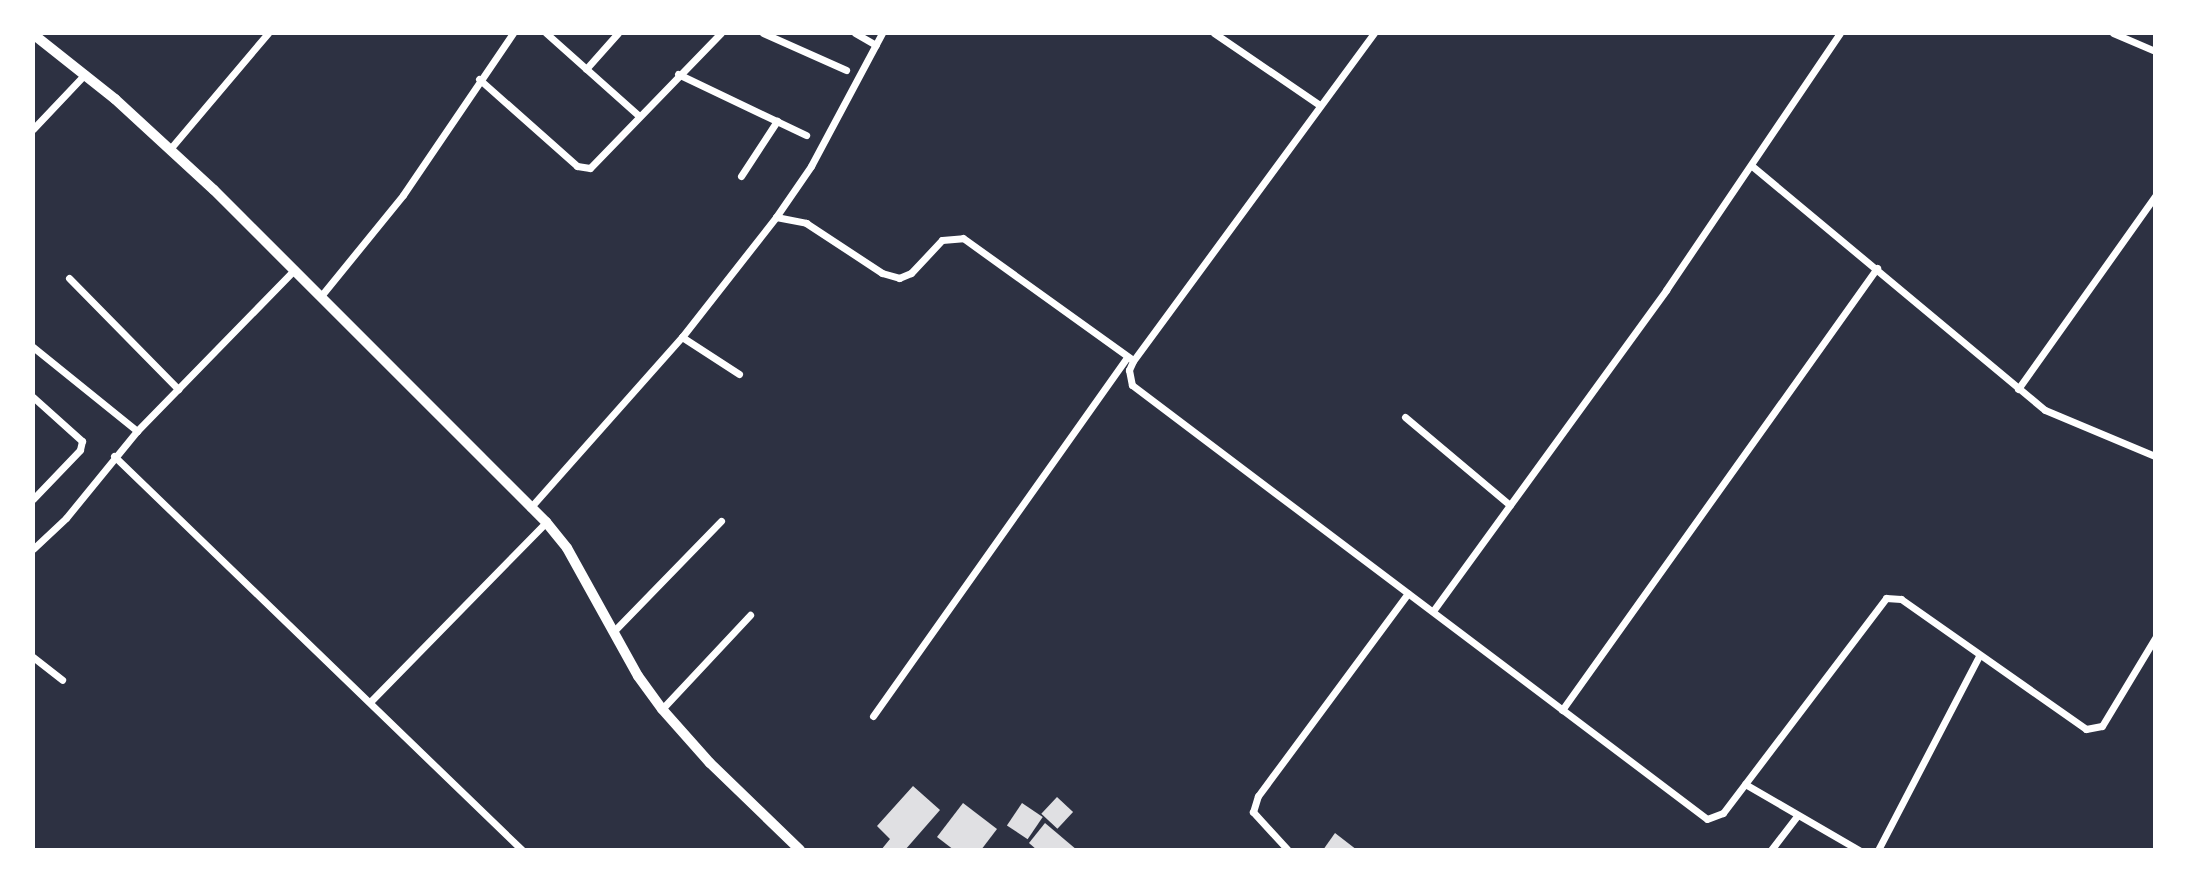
<!DOCTYPE html>
<html>
<head>
<meta charset="utf-8">
<style>
	body { margin:0 }
	#map { position:relative; width:2188px; height:883px; overflow:hidden; background:#2d3142; font-family:Barlow,sans-serif }
	div>[style] { position:absolute }
	.building>* { inset:0; background:#e0e0e3; transform-origin:0 0 }
	.minor>* { height:7px; margin:-3.5px; padding:0 3.5px; transform-origin:3.5px; border-radius:3.5px; background:#fff }
	.tertiary>* { height:10px; margin:-5px; padding:0 5px; transform-origin:5px; border-radius:5px; background:#fff }
	span { translate:-50% -50%; white-space:nowrap; text-align:center; line-height:1.15; -webkit-text-stroke:6px #fff; paint-order:stroke }
	.frame { position:absolute; inset:0; border:35px solid #fff; pointer-events:none }
</style>
</head>
<body>
<div id="map">
	<div class="building">
		<i style="clip-path:polygon(913px 786px,940px 810px,905px 850px,881px 850px,890px 839px,877px 826px)"></i>
		<i style="left:1057px;top:797px;width:22px;height:23px;rotate:43deg"></i>
		<i style="clip-path:polygon(963px 803px,997px 829px,981px 850px,954px 850px,937px 837px)"></i>
		<i style="left:1022px;top:803px;width:25px;height:27px;rotate:34deg"></i>
		<i style="clip-path:polygon(1045px 823px,1077px 850px,1037px 850px,1029px 843px)"></i>
		<i style="clip-path:polygon(1335px 833px,1357px 850px,1323px 850px)"></i>
	</div>
	<div class="minor">
		<i style="left:546px;top:33px;width:123px;rotate:41.7deg"></i>
		<i style="left:763px;top:33px;width:91px;rotate:24deg"></i>
		<i style="left:855px;top:33px;width:24px;rotate:30deg"></i>
		<i style="left:1214px;top:33px;width:126px;rotate:34.3deg"></i>
		<i style="left:1374px;top:33px;width:407px;rotate:126.3deg"></i>
		<i style="left:1133px;top:361px;width:10px;rotate:114deg"></i>
		<i style="left:1129px;top:370px;width:15px;rotate:79deg"></i>
		<i style="left:1132px;top:385px;width:720px;rotate:37.04deg"></i>
		<i style="left:1707px;top:819px;width:17px;rotate:-21deg"></i>
		<i style="left:1723px;top:813px;width:270px;rotate:-52.8deg"></i>
		<i style="left:1886px;top:598px;width:15px;rotate:4deg"></i>
		<i style="left:1901px;top:599px;width:226px;rotate:35.1deg"></i>
		<i style="left:2086px;top:729px;width:16px;rotate:-11deg"></i>
		<i style="left:2102px;top:726px;width:103px;rotate:-58.9deg"></i>
		<i style="left:2113px;top:33px;width:46px;rotate:23.2deg"></i>
		<i style="left:586px;top:69px;width:48px;rotate:-48.4deg"></i>
		<i style="left:678px;top:74px;width:142px;rotate:25.5deg"></i>
		<i style="left:479px;top:79px;width:131px;rotate:41.6deg"></i>
		<i style="left:577px;top:166px;width:13px;rotate:9deg"></i>
		<i style="left:590px;top:168px;width:188px;rotate:-45.9deg"></i>
		<i style="left:33px;top:129px;width:76px;rotate:-46.6deg"></i>
		<i style="left:170px;top:149px;width:152px;rotate:-49.8deg"></i>
		<i style="left:1752px;top:166px;width:381px;rotate:39.8deg"></i>
		<i style="left:2045px;top:410px;width:119px;rotate:22.7deg"></i>
		<i style="left:741px;top:176px;width:66px;rotate:-56.8deg"></i>
		<i style="left:776px;top:217px;width:31px;rotate:11deg"></i>
		<i style="left:806px;top:223px;width:91px;rotate:33.3deg"></i>
		<i style="left:882px;top:273px;width:18px;rotate:16deg"></i>
		<i style="left:899px;top:278px;width:13px;rotate:-23deg"></i>
		<i style="left:911px;top:273px;width:45px;rotate:-46.8deg"></i>
		<i style="left:942px;top:240px;width:21px;rotate:-5deg"></i>
		<i style="left:963px;top:238px;width:206px;rotate:35.7deg"></i>
		<i style="left:69px;top:278px;width:156px;rotate:45.5deg"></i>
		<i style="left:321px;top:296px;width:130px;rotate:-50.9deg"></i>
		<i style="left:403px;top:195px;width:196px;rotate:-55.8deg"></i>
		<i style="left:682px;top:337px;width:68px;rotate:33deg"></i>
		<i style="left:33px;top:347px;width:134px;rotate:38.9deg"></i>
		<i style="left:2018px;top:389px;width:237px;rotate:-54.6deg"></i>
		<i style="left:33px;top:397px;width:66px;rotate:41.9deg"></i>
		<i style="left:82px;top:441px;width:9px;rotate:103deg"></i>
		<i style="left:80px;top:450px;width:68px;rotate:133.8deg"></i>
		<i style="left:1405px;top:417px;width:137px;rotate:40deg"></i>
		<i style="left:114px;top:456px;width:567px;rotate:44deg"></i>
		<i style="left:530px;top:508px;width:229px;rotate:-48.4deg"></i>
		<i style="left:682px;top:337px;width:152px;rotate:-51.9deg"></i>
		<i style="left:776px;top:217px;width:62px;rotate:-55.5deg"></i>
		<i style="left:811px;top:166px;width:151px;rotate:-61.9deg"></i>
		<i style="left:33px;top:549px;width:45px;rotate:-43.2deg"></i>
		<i style="left:66px;top:518px;width:112px;rotate:-50.8deg"></i>
		<i style="left:137px;top:431px;width:226px;rotate:-45.7deg"></i>
		<i style="left:1433px;top:611px;width:397px;rotate:-54deg"></i>
		<i style="left:1666px;top:290px;width:310px;rotate:-55.9deg"></i>
		<i style="left:613px;top:632px;width:155px;rotate:-45.8deg"></i>
		<i style="left:33px;top:657px;width:37px;rotate:38deg"></i>
		<i style="left:370px;top:702px;width:252px;rotate:-45.6deg"></i>
		<i style="left:662px;top:709px;width:129px;rotate:-46.9deg"></i>
		<i style="left:1562px;top:710px;width:543px;rotate:-54.52deg"></i>
		<i style="left:873px;top:716px;width:440px;rotate:-54.7deg"></i>
		<i style="left:1745px;top:784px;width:132px;rotate:30.1deg"></i>
		<i style="left:1288px;top:850px;width:52px;rotate:-132.6deg"></i>
		<i style="left:1253px;top:812px;width:17px;rotate:-73deg"></i>
		<i style="left:1258px;top:796px;width:252px;rotate:-53.5deg"></i>
		<i style="left:1771px;top:850px;width:43px;rotate:-52.6deg"></i>
		<i style="left:1878px;top:850px;width:219px;rotate:-62.5deg"></i>
	</div>
	<div class="tertiary">
		<i style="left:33px;top:34px;width:105px;rotate:38.4deg"></i>
		<i style="left:115px;top:99px;width:134px;rotate:42.6deg"></i>
		<i style="left:214px;top:190px;width:470px;rotate:45deg"></i>
		<i style="left:546px;top:522px;width:33px;rotate:51deg"></i>
		<i style="left:567px;top:548px;width:146px;rotate:61deg"></i>
		<i style="left:638px;top:676px;width:41px;rotate:54deg"></i>
		<i style="left:662px;top:709px;width:72px;rotate:48.4deg"></i>
		<i style="left:710px;top:763px;width:125px;rotate:44deg"></i>
	</div>
	<div class="frame"></div>
</div>
</body>
</html>
